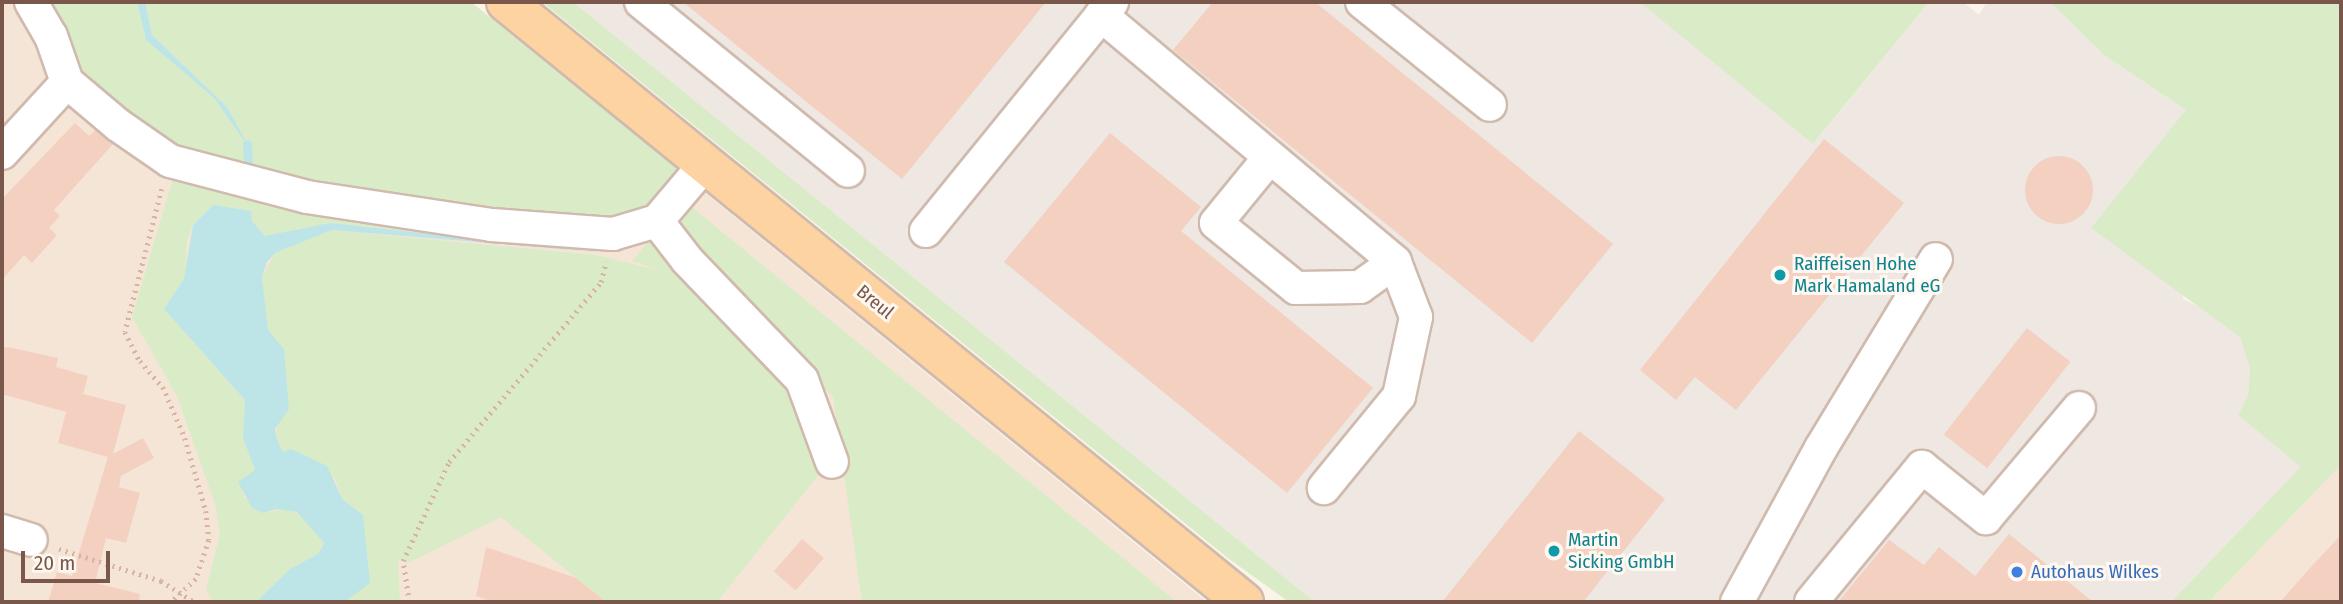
<!DOCTYPE html>
<html>
<head>
<meta charset="utf-8">
<style>
	body { margin:0 }
	#map { position:relative; width:2343px; height:604px; overflow:hidden; background:#fdf4e9; font-family:"Fira Sans Condensed",sans-serif }
	div>[style] { position:absolute }
	.residential>* { inset:0; background:#f5e5d7 }
	.industrial>* { inset:0; background:#eee7e2 }
	.green>* { inset:0; background:#d9ecc7 }
	.water>* { inset:0; background:#bde5e8 }
	.stream>* { height:9px; margin:-4.5px; padding:0 4.5px; transform-origin:4.5px; border-radius:4.5px; background:#bde5e8 }
	.building>* { inset:0; background:#f3d0c0; transform-origin:0 0 }
	.round { border-radius:50% }
	.path>* { height:4.5px; margin-top:-2.25px; transform-origin:0; background:repeating-linear-gradient(90deg,#d9b3a2 0 2px,transparent 0 7px) }
	.roads { filter:drop-shadow(2px 0 #d0baae) drop-shadow(-2px 0 #d0baae) drop-shadow(0 2px #d0baae) drop-shadow(0 -2px #d0baae) }
	.minor>* { height:32px; margin:-16px; padding:0 16px; transform-origin:16px; border-radius:16px; background:#fff }
	.major>* { height:38px; margin:-19px; padding:0 19px; transform-origin:19px; border-radius:19px; background:#fcd3a1 }
	.dots>* { width:19px; height:19px; translate:-50% -50%; box-sizing:border-box; border:4px solid #fff8f0; border-radius:50% }
	span { translate:-50% -50%; white-space:nowrap; text-align:center; line-height:1.15; -webkit-text-stroke:6px #fff8f0; paint-order:stroke }
	.culture-label { font-size:19px; color:#0d838f }
	.left { translate:0 -50%; text-align:left }
	.street-label { font-size:19px; color:#79584b }
	.shop-label { font-size:19px; color:#366cbe }
	.frame { position:absolute; inset:0; border:4px solid #79584b; pointer-events:none }
	.scale { position:absolute; left:21px; top:551px; width:89px; height:32px; box-sizing:border-box; border:4px solid #79584b; border-top:0; padding-left:9px; font-size:21px; line-height:24px; white-space:nowrap; color:#79584b; -webkit-text-stroke:5px #fff8f0; paint-order:stroke }
</style>
</head>
<body>
<div id="map">
	<div class="residential">
		<i style="clip-path:polygon(2px 2px,471px 2px,1207px 602px,2px 602px)"></i>
		<i style="clip-path:polygon(2341px 465px,2341px 602px,2209px 602px)"></i>
	</div>
	<div class="industrial">
		<i style="clip-path:polygon(573px 2px,1640px 2px,1821px 135px,1929px 2px,1963px 2px,1979px 15px,1987px 2px,2050px 2px,2104px 55px,2186px 110px,2183px 299px,2212px 313px,2240px 337px,2250px 369px,2248px 395px,2238px 415px,2302px 467px,2171px 602px,1315px 602px)"></i>
	</div>
	<div class="green">
		<i style="clip-path:polygon(42px 2px,137px 2px,146px 40px,214px 98px,246px 143px,227px 107px,152px 35px,145px 2px,471px 2px,675px 167px,678px 186px,645px 217px,593px 227px,237px 172px,169px 148px,88px 82px)"></i>
		<i style="clip-path:polygon(542px 2px,573px 2px,1315px 602px,1289px 602px,1229px 559px)"></i>
		<i style="clip-path:polygon(1640px 2px,1781px 3px,1929px 2px,1813px 144px)"></i>
		<i style="clip-path:polygon(2050px 2px,2341px 2px,2341px 465px,2209px 602px,2171px 602px,2301px 467px,2238px 415px,2248px 395px,2250px 369px,2240px 337px,2091px 228px,2186px 110px,2104px 55px)"></i>
		<i style="clip-path:polygon(174px 175px,598px 247px,596px 252px,330px 223px,273px 237px,265px 236px,252px 221px,213px 205px,193px 225px,187px 241px,184px 332px,245px 400px,243px 438px,256px 471px,241px 484px,244px 497px,263px 513px,284px 509px,302px 515px,324px 543px,318px 554px,290px 569px,256px 602px,213px 602px,206px 589px,220px 534px,215px 504px,177px 396px,132px 317px)"></i>
		<i style="clip-path:polygon(684px 201px,1177px 602px,862px 602px,833px 397px,681px 237px)"></i>
		<i style="clip-path:polygon(331px 230px,596px 255px,662px 271px,632px 261px,648px 242px,676px 258px,795px 382px,825px 467px,717px 602px,606px 602px,501px 517px,408px 563px,398px 560px,400px 602px,337px 602px,347px 600px,343px 500px,335px 478px,283px 452px,278px 442px,262px 277px,275px 253px)"></i>
	</div>
	<div class="water">
		<i style="clip-path:polygon(137px 2px,145px 2px,152px 35px,227px 107px,253px 154px,248px 152px,248px 146px,214px 98px,146px 40px)"></i>
		<i style="clip-path:polygon(213px 205px,251px 211px,252px 221px,265px 236px,330px 223px,596px 252px,332px 230px,275px 253px,267px 262px,262px 277px,268px 330px,284px 349px,289px 409px,275px 429px,278px 442px,283px 452px,291px 449px,327px 466px,343px 500px,363px 515px,370px 583px,347px 600px,256px 602px,290px 569px,318px 554px,324px 543px,297px 512px,277px 509px,263px 513px,252px 508px,238px 482px,255px 470px,243px 438px,245px 400px,164px 309px,184px 279px,193px 225px)"></i>
	</div>
	<div class="stream">
		<i style="left:247px;top:144px;width:22px;rotate:87deg"></i>
	</div>
	<div class="building">
		<i style="clip-path:polygon(683px 2px,1046px 2px,902px 179px)"></i>
		<i style="clip-path:polygon(1213px 2px,1315px 2px,1613px 244px,1532px 343px,1173px 50px)"></i>
		<i style="clip-path:polygon(75px 123px,89px 136px,95px 130px,113px 144px,54px 210px,60px 216px,49px 228px,57px 235px,32px 263px,24px 255px,2px 280px,2px 199px)"></i>
		<i style="clip-path:polygon(1110px 133px,1201px 207px,1181px 231px,1373px 388px,1287px 493px,1004px 262px)"></i>
		<i style="clip-path:polygon(1824px 139px,1904px 203px,1736px 410px,1695px 377px,1676px 400px,1640px 370px)"></i>
		<i class="round" style="left:2025px;top:156px;width:68px;height:68px"></i>
		<i style="left:2027px;top:328px;width:55px;height:135px;rotate:38deg"></i>
		<i style="clip-path:polygon(8px 347px,58px 358px,56px 367px,88px 376px,83px 394px,126px 405px,113px 454px,143px 438px,154px 458px,121px 476px,119px 487px,140px 493px,126px 543px,106px 538px,95px 583px,140px 594px,139px 602px,48px 602px,57px 572px,72px 576px,108px 457px,58px 443px,66px 412px,2px 394px,2px 348px)"></i>
		<i style="clip-path:polygon(1579px 431px,1665px 499px,1583px 602px,1442px 602px)"></i>
		<i style="clip-path:polygon(2009px 534px,2093px 602px,1838px 602px,1889px 540px,1924px 565px,1939px 547px,1975px 576px)"></i>
		<i style="clip-path:polygon(2341px 535px,2341px 602px,2280px 602px,2309px 569px)"></i>
		<i style="left:802px;top:539px;width:29px;height:43px;rotate:41deg"></i>
		<i style="clip-path:polygon(486px 547px,576px 578px,606px 602px,493px 602px,476px 596px)"></i>
	</div>
	<div class="path">
		<i style="left:162px;top:189px;width:148px;rotate:104.5deg"></i>
		<i style="left:125px;top:332px;width:33px;rotate:63deg"></i>
		<i style="left:140px;top:361px;width:35px;rotate:49deg"></i>
		<i style="left:163px;top:387px;width:56px;rotate:66.7deg"></i>
		<i style="left:185px;top:438px;width:76px;rotate:74deg"></i>
		<i style="left:206px;top:511px;width:29px;rotate:84deg"></i>
		<i style="left:209px;top:540px;width:41px;rotate:108.4deg"></i>
		<i style="left:196px;top:579px;width:34px;rotate:137deg"></i>
		<i style="left:59px;top:549px;width:107px;rotate:17.4deg"></i>
		<i style="left:161px;top:581px;width:39px;rotate:32deg"></i>
		<i style="left:409px;top:602px;width:41px;rotate:-98.3deg"></i>
		<i style="left:403px;top:561px;width:109px;rotate:-65.1deg"></i>
		<i style="left:449px;top:462px;width:236px;rotate:-49.8deg"></i>
		<i style="left:601px;top:282px;width:21px;rotate:-76deg"></i>
	</div>
	<div class="roads">
		<div class="minor">
			<i style="left:31px;top:2px;width:39px;rotate:60deg"></i>
			<i style="left:51px;top:36px;width:49px;rotate:70.8deg"></i>
			<i style="left:67px;top:82px;width:67px;rotate:40.1deg"></i>
			<i style="left:118px;top:125px;width:63px;rotate:34.7deg"></i>
			<i style="left:170px;top:161px;width:142px;rotate:14.7deg"></i>
			<i style="left:307px;top:197px;width:187px;rotate:8.6deg"></i>
			<i style="left:492px;top:225px;width:121px;rotate:4.3deg"></i>
			<i style="left:613px;top:234px;width:46px;rotate:-16.5deg"></i>
			<i style="left:657px;top:221px;width:76px;rotate:-49.8deg"></i>
			<i style="left:641px;top:2px;width:267px;rotate:39.2deg"></i>
			<i style="left:1362px;top:2px;width:164px;rotate:38.8deg"></i>
			<i style="left:1101px;top:15px;width:384px;rotate:40deg"></i>
			<i style="left:1395px;top:262px;width:59px;rotate:69.1deg"></i>
			<i style="left:1416px;top:317px;width:81px;rotate:102.1deg"></i>
			<i style="left:1399px;top:396px;width:119px;rotate:129.2deg"></i>
			<i style="left:2px;top:153px;width:96px;rotate:-47.5deg"></i>
			<i style="left:1270px;top:157px;width:85px;rotate:129.3deg"></i>
			<i style="left:1216px;top:223px;width:103px;rotate:39.1deg"></i>
			<i style="left:1296px;top:288px;width:64px;rotate:-0.9deg"></i>
			<i style="left:1360px;top:287px;width:43px;rotate:-35.5deg"></i>
			<i style="left:657px;top:221px;width:49px;rotate:52.4deg"></i>
			<i style="left:687px;top:260px;width:166px;rotate:46.2deg"></i>
			<i style="left:802px;top:380px;width:87px;rotate:69.9deg"></i>
			<i style="left:926px;top:231px;width:295px;rotate:-50.9deg"></i>
			<i style="left:2px;top:531px;width:30px;rotate:17deg"></i>
			<i style="left:1737px;top:602px;width:175px;rotate:-61.4deg"></i>
			<i style="left:1821px;top:448px;width:221px;rotate:-58.7deg"></i>
			<i style="left:1811px;top:602px;width:175px;rotate:-50.6deg"></i>
			<i style="left:1922px;top:467px;width:82px;rotate:38.6deg"></i>
			<i style="left:1986px;top:518px;width:144px;rotate:-49.8deg"></i>
		</div>
		<div class="major">
			<i style="left:506px;top:2px;width:951px;rotate:39.11deg"></i>
		</div>
	</div>
	<div class="dots">
		<i style="left:1780px;top:275px;background:#0f9aa8"></i>
		<i style="left:1554px;top:551px;background:#0f9aa8"></i>
		<i style="left:2017px;top:572px;background:#3f7fe0"></i>
	</div>
	<div class="culture-label">
		<span class="left" style="left:1794px;top:275px">Raiffeisen Hohe<br>Mark Hamaland eG</span>
		<span class="left" style="left:1568px;top:551px">Martin<br>Sicking GmbH</span>
	</div>
	<div class="street-label">
		<span style="left:875px;top:302px;rotate:39deg">Breul</span>
	</div>
	<div class="shop-label">
		<span class="left" style="left:2031px;top:572px">Autohaus Wilkes</span>
	</div>
	<div class="frame"></div>
	<div class="scale">20 m</div>
</div>
</body>
</html>
